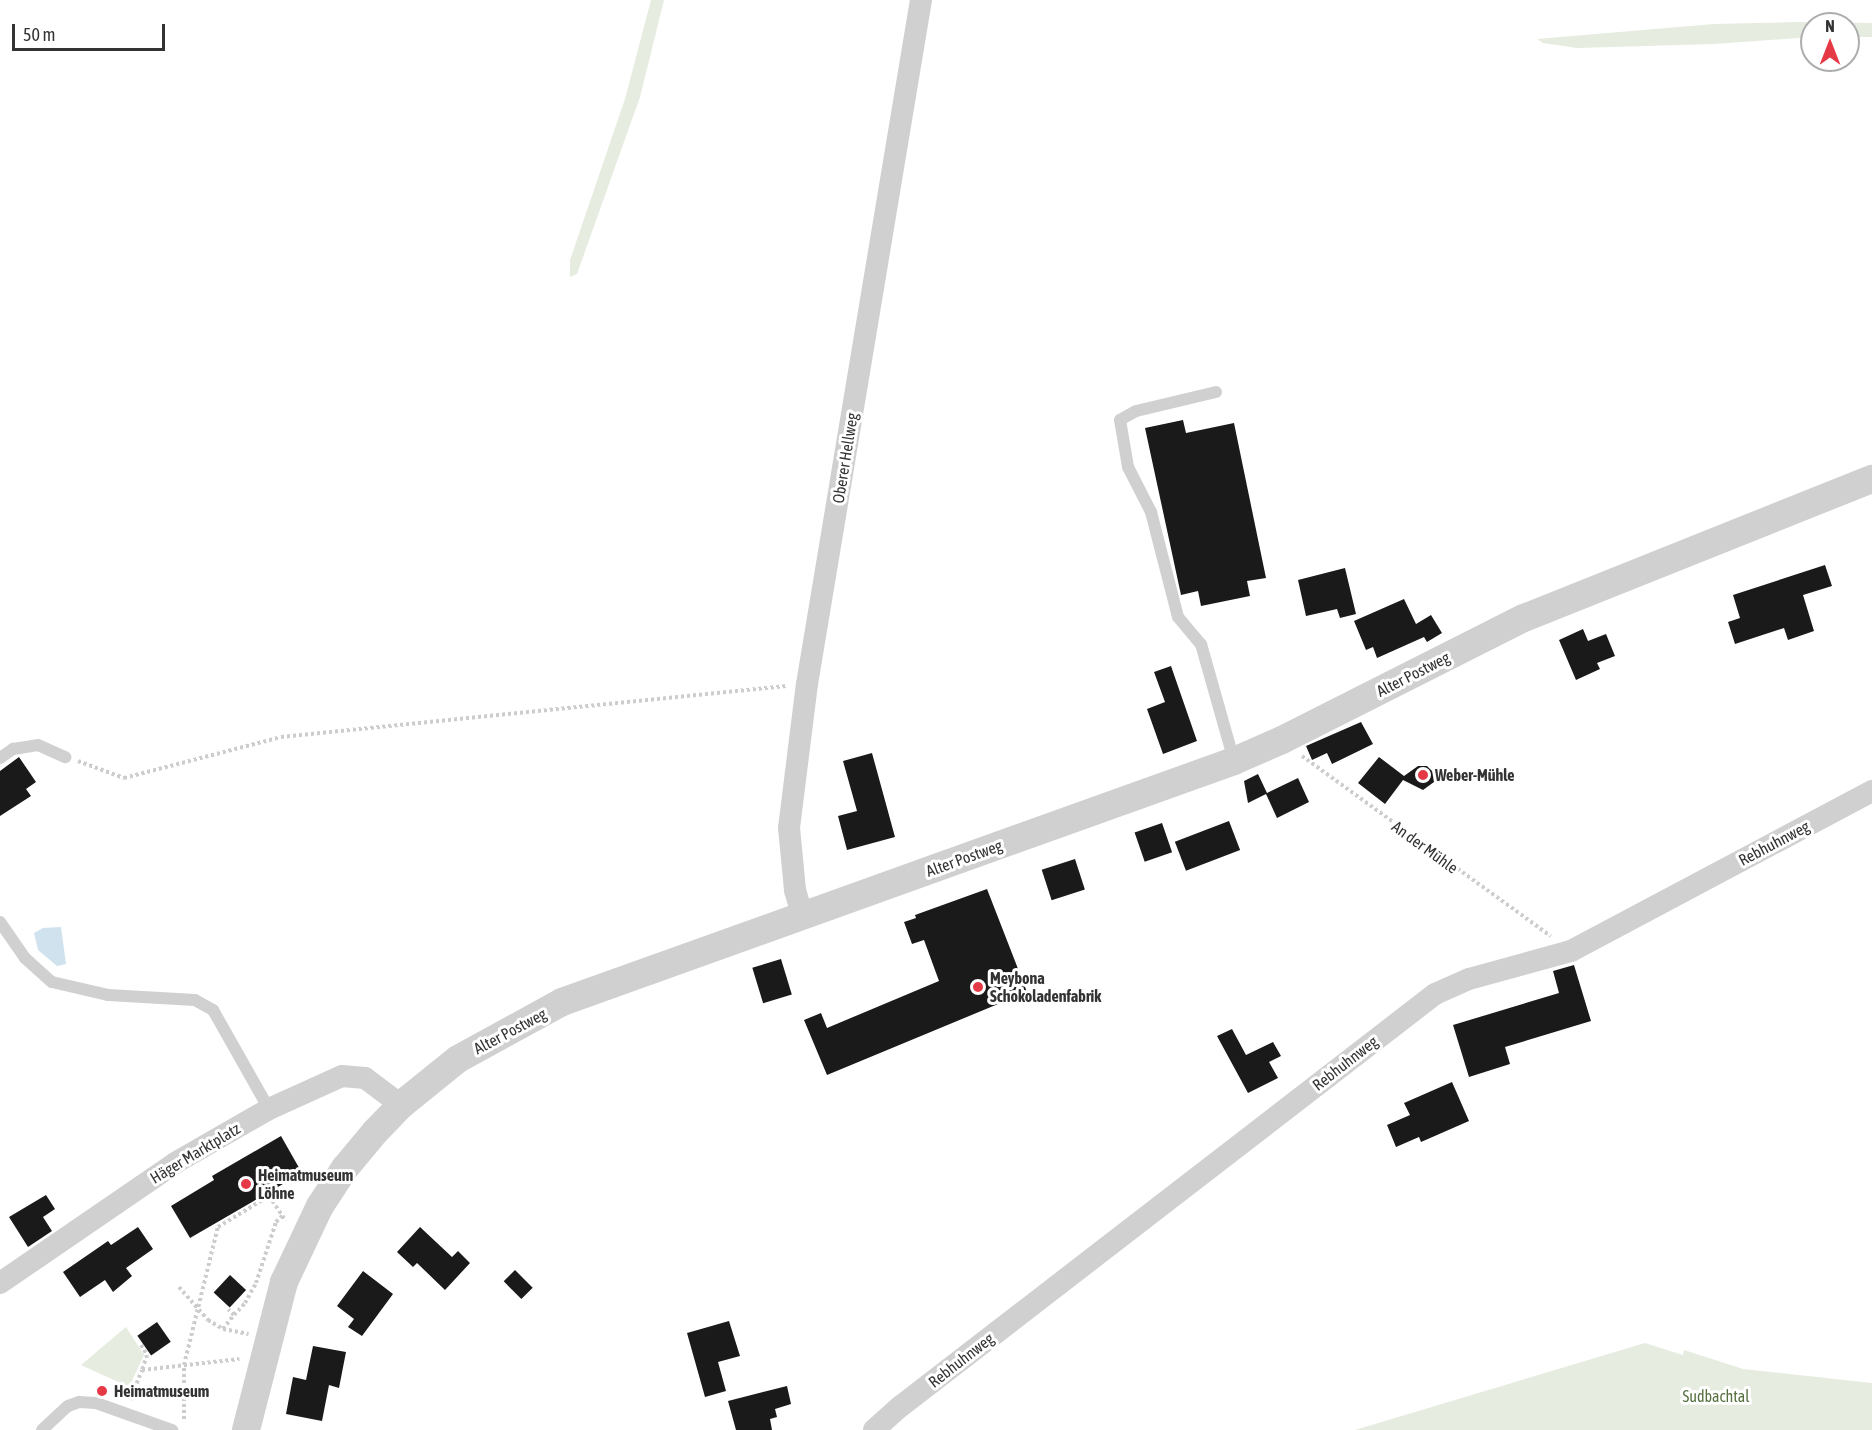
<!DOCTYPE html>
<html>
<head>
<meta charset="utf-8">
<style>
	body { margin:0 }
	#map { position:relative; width:1872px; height:1430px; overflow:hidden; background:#fff; font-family:"Asap Condensed",sans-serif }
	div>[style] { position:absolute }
	.green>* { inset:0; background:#e6ecdf }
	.water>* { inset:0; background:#cfe2ee }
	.building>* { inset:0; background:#1a1a1a; transform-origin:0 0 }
	.path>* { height:4px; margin-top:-2px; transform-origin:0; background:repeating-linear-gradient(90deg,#cdcdcd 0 3px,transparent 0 6px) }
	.service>* { height:12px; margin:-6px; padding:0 6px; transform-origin:6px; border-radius:6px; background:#d0d0d0 }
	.minor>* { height:22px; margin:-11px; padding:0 11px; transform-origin:11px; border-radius:11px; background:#d0d0d0 }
	.tertiary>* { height:28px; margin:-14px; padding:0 14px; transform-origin:14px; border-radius:14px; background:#d0d0d0 }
	.dots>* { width:16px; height:16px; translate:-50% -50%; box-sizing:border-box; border:3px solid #fff; border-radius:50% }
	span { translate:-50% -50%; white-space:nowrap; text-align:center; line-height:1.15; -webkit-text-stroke:6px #fff; paint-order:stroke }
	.street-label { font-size:16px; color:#333 }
	.poi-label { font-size:16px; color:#333; font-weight:700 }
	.left { translate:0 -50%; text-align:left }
	.park-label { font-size:16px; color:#56703f }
	.north { position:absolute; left:1800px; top:12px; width:60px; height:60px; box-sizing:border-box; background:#fff; border:2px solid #adadad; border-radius:50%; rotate:0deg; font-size:16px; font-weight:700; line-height:24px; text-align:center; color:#333 }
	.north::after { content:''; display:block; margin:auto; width:21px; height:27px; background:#e63946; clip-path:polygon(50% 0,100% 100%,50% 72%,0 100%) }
	.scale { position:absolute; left:12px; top:24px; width:153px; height:27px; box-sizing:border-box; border:3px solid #333; border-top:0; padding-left:8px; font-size:18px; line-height:21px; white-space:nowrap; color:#333; -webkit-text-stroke:4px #fff; paint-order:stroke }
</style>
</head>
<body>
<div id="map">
	<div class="green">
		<i style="clip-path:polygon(651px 0,664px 0,640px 97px,577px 274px,570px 277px,570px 260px,625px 99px)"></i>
		<i style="clip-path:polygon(1797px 22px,1872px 23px,1872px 37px,1848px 37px,1848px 24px,1812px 24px,1812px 37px,1714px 44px,1577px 48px,1543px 43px,1537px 39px,1714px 24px)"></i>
		<i style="clip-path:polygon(126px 1327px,144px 1355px,129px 1387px,81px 1365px)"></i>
		<i style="clip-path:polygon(1645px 1343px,1683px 1355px,1684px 1350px,1743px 1369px,1872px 1383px,1872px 1430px,1355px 1430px)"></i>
	</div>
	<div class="water">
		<i style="clip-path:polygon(61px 927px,66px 964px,57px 966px,38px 950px,34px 933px,43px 928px)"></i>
	</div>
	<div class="building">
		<i style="clip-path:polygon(1183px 420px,1186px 433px,1234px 423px,1266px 578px,1247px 581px,1250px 596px,1201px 606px,1198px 591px,1181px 595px,1145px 428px)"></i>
		<i style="clip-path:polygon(1825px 565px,1832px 586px,1803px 595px,1814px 631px,1788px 640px,1784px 628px,1735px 644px,1728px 622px,1740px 618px,1733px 595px)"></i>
		<i style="clip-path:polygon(1345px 568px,1356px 614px,1340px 618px,1337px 609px,1306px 616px,1298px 580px)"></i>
		<i style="clip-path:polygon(1404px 599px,1416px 624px,1431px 615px,1442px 633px,1427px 642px,1424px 637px,1377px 658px,1373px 647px,1366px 650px,1354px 621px)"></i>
		<i style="clip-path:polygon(1583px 629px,1588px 641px,1606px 634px,1615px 656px,1597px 663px,1600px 669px,1576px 680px,1559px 640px)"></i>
		<i style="clip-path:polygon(1171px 666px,1197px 741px,1163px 754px,1147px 709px,1165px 702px,1154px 672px)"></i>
		<i style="clip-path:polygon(1361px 722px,1373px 744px,1332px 764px,1327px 753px,1312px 760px,1306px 746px)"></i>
		<i style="clip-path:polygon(872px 753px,895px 837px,847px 850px,838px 816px,857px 811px,843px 761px)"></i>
		<i style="clip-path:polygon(19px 757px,36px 782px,26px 789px,31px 796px,0 816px,0 771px)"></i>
		<i style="clip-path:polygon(1379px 757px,1404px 776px,1418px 766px,1427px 766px,1434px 773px,1434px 782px,1423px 790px,1403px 780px,1385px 804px,1358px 783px)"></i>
		<i style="clip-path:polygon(1258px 774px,1267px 793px,1298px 778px,1309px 802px,1277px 818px,1266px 794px,1248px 803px,1244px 781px)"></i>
		<i style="left:1229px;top:821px;width:31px;height:58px;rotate:69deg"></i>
		<i style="left:1162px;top:823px;width:31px;height:29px;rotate:71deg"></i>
		<i style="left:1075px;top:859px;width:32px;height:35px;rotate:72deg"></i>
		<i style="clip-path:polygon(987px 889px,1027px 992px,827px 1075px,804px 1020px,821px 1013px,827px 1028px,939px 981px,924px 940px,912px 944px,904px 922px,916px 918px,915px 915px)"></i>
		<i style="left:781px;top:959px;width:37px;height:30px;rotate:73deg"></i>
		<i style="clip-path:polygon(1574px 965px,1591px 1021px,1505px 1047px,1510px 1064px,1469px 1077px,1453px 1025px,1559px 993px,1553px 971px)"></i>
		<i style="clip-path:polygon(1232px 1029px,1246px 1055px,1273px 1042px,1281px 1056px,1269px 1062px,1278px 1078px,1248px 1093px,1217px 1036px)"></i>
		<i style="clip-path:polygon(1452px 1082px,1469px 1121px,1421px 1142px,1419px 1137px,1396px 1147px,1387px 1125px,1410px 1115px,1404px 1103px)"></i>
		<i style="clip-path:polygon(281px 1136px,302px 1173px,190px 1238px,171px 1206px,214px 1180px,212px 1176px)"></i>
		<i style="clip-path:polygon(46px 1195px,55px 1209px,43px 1217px,52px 1231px,28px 1247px,9px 1217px)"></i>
		<i style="clip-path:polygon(138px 1227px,153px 1249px,126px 1268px,132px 1276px,113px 1292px,105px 1280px,80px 1297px,63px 1272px,108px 1241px,111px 1245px)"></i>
		<i style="clip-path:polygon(420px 1227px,452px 1257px,458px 1251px,470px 1263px,445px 1290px,417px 1263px,413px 1267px,397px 1252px)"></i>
		<i style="left:515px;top:1270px;width:25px;height:16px;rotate:45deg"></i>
		<i style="clip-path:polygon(363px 1271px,393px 1294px,362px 1336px,348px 1327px,354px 1319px,337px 1306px)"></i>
		<i style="left:230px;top:1275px;width:22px;height:24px;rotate:43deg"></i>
		<i style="clip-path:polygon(729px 1321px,740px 1356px,718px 1362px,726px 1391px,705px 1397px,687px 1333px)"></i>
		<i style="left:157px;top:1322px;width:24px;height:24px;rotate:55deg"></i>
		<i style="clip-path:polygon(313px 1346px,346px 1352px,339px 1388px,329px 1385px,322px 1421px,286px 1414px,293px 1377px,306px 1380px)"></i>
		<i style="clip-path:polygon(787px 1386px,791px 1404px,775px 1409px,777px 1417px,770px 1419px,772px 1430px,736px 1430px,728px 1401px)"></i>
	</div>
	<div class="path">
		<i style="left:1302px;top:756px;width:307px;rotate:35.9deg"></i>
		<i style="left:78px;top:761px;width:49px;rotate:20.3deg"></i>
		<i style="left:124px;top:778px;width:162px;rotate:-14.6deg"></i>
		<i style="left:281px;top:737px;width:508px;rotate:-5.77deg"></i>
		<i style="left:179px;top:1287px;width:44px;rotate:48.7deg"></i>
		<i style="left:208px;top:1320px;width:17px;rotate:31deg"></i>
		<i style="left:223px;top:1329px;width:26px;rotate:11deg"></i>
		<i style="left:234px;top:1315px;width:16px;rotate:-47deg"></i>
		<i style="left:245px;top:1303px;width:23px;rotate:-61deg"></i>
		<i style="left:256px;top:1283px;width:64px;rotate:-71.8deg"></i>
		<i style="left:276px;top:1222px;width:10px;rotate:-45deg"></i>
		<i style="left:223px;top:1329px;width:18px;rotate:-52deg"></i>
		<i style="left:234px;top:1315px;width:8px;rotate:-135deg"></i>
		<i style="left:141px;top:1345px;width:12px;rotate:59deg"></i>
		<i style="left:147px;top:1355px;width:16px;rotate:108deg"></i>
		<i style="left:130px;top:1400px;width:32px;rotate:-68deg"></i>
		<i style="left:142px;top:1370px;width:98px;rotate:-6.5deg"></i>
		<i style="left:184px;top:1419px;width:54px;rotate:-90deg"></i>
		<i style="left:184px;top:1365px;width:142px;rotate:-76.2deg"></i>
		<i style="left:218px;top:1227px;width:60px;rotate:-31.3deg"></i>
		<i style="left:269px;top:1196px;width:30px;rotate:56deg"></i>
	</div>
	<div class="service">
		<i style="left:1216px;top:392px;width:82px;rotate:166.6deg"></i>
		<i style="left:1136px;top:411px;width:18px;rotate:151deg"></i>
		<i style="left:1120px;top:420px;width:48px;rotate:80.3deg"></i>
		<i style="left:1128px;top:467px;width:51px;rotate:62.9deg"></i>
		<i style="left:1151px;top:512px;width:108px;rotate:75.6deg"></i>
		<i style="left:1178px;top:617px;width:35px;rotate:50deg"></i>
		<i style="left:1201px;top:644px;width:122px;rotate:74.2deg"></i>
		<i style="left:0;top:758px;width:16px;rotate:-35deg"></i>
		<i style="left:13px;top:749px;width:25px;rotate:-9deg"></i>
		<i style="left:38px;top:745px;width:30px;rotate:24deg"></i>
		<i style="left:0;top:922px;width:44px;rotate:55.2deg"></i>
		<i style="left:25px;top:958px;width:36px;rotate:42deg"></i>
		<i style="left:52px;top:982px;width:57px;rotate:13.1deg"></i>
		<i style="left:108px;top:995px;width:87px;rotate:3.3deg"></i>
		<i style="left:195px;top:1000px;width:21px;rotate:29deg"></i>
		<i style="left:213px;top:1010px;width:114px;rotate:60.5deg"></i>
		<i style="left:42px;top:1430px;width:35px;rotate:-43deg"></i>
		<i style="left:68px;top:1406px;width:12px;rotate:-20deg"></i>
		<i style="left:79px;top:1402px;width:17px;rotate:3deg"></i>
		<i style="left:96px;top:1403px;width:81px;rotate:19.6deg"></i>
	</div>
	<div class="minor">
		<i style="left:803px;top:918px;width:29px;rotate:-106deg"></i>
		<i style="left:795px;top:890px;width:62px;rotate:-95.5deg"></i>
		<i style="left:789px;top:828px;width:145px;rotate:-82.9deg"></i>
		<i style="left:807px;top:684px;width:693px;rotate:-80.54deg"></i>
		<i style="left:0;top:1283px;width:212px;rotate:-34.4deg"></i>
		<i style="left:175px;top:1163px;width:108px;rotate:-29.9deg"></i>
		<i style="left:269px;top:1109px;width:80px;rotate:-24.3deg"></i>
		<i style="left:342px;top:1076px;width:23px;rotate:5deg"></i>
		<i style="left:365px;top:1078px;width:45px;rotate:36.9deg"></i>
		<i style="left:874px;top:1430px;width:36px;rotate:-42deg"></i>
		<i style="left:901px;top:1406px;width:674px;rotate:-37.65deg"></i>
		<i style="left:1435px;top:994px;width:37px;rotate:-24deg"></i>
		<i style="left:1469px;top:979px;width:106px;rotate:-15.4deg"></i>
		<i style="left:1571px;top:951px;width:341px;rotate:-28deg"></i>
	</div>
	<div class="tertiary">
		<i style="left:246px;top:1430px;width:153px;rotate:-75.6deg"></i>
		<i style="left:284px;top:1282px;width:84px;rotate:-64.7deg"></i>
		<i style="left:320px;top:1206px;width:45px;rotate:-56.7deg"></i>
		<i style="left:345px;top:1168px;width:47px;rotate:-50.2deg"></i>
		<i style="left:375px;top:1132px;width:37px;rotate:-46deg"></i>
		<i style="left:401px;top:1105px;width:73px;rotate:-38.9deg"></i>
		<i style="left:458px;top:1059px;width:119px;rotate:-28.7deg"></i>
		<i style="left:562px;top:1002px;width:714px;rotate:-19.73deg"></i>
		<i style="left:1234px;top:761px;width:52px;rotate:-23.6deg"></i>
		<i style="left:1282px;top:740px;width:271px;rotate:-26.8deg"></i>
		<i style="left:1524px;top:618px;width:375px;rotate:-21.8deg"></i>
	</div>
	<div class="dots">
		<i style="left:1423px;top:775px;background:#e63946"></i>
		<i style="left:978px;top:987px;background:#e63946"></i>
		<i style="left:246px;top:1184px;background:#e63946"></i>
		<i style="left:102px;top:1391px;background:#e63946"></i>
	</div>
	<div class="street-label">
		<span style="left:845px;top:458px;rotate:-81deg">Oberer Hellweg</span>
		<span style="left:1413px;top:674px;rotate:-27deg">Alter Postweg</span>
		<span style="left:1774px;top:843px;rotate:-28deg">Rebhuhnweg</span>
		<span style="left:1425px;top:847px;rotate:36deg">An der Mühle</span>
		<span style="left:964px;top:858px;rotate:-20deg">Alter Postweg</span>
		<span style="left:510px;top:1031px;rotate:-28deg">Alter Postweg</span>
		<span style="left:1345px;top:1063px;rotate:-38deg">Rebhuhnweg</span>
		<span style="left:195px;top:1153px;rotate:-31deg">Häger Marktplatz</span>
		<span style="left:961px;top:1360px;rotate:-38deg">Rebhuhnweg</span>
	</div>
	<div class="poi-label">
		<span class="left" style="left:1435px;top:775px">Weber-Mühle</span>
		<span class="left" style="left:990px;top:987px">Meybona<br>Schokoladenfabrik</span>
		<span class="left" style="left:258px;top:1184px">Heimatmuseum<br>Löhne</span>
		<span class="left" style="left:114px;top:1391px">Heimatmuseum</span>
	</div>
	<div class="park-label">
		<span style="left:1716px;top:1396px">Sudbachtal</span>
	</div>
	<div class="north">N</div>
	<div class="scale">50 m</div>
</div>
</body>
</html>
